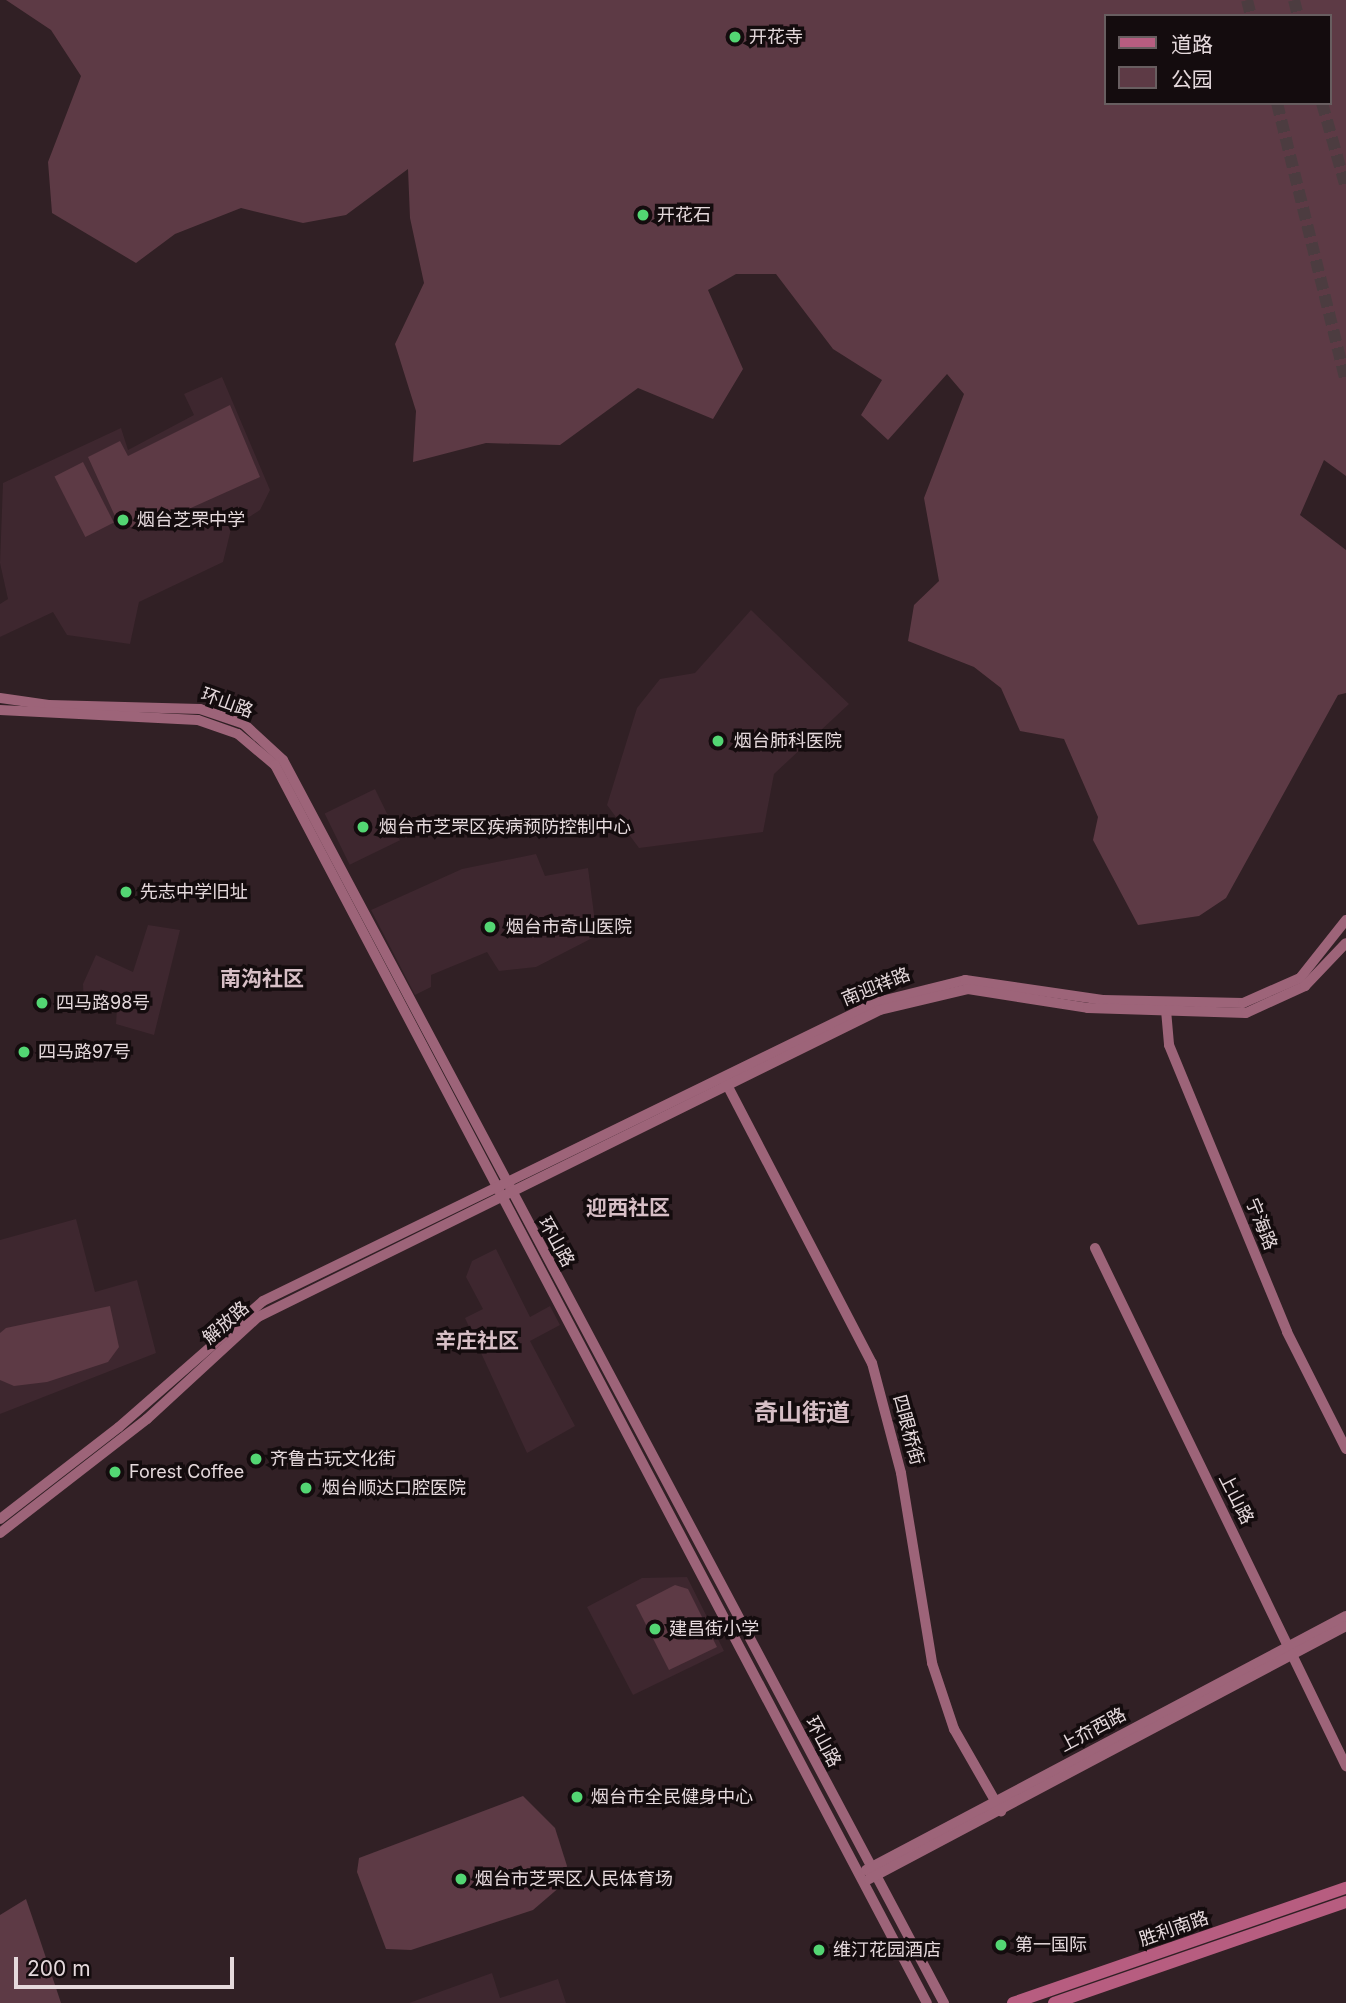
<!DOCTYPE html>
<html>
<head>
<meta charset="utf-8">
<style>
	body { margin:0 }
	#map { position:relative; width:1346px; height:2003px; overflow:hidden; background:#312025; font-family:Inter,"Noto Sans SC",sans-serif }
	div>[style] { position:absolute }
	.built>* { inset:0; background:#3e272f; transform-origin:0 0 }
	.green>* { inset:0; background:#5d3a45; transform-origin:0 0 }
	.primary-tunnel>* { height:12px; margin-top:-6px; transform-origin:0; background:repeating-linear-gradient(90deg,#4c3c40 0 12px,transparent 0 18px) }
	.secondary>* { height:10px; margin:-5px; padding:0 5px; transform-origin:5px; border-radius:5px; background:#9d6479 }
	.primary>* { height:12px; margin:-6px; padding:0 6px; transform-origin:6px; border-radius:6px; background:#b75d80 }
	.dots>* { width:19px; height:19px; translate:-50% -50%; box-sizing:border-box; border:4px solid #140c0e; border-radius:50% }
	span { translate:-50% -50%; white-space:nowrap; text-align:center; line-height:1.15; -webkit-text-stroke:7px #140c0e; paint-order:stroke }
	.poi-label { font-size:18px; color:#e5d9dc }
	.left { translate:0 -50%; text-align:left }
	.street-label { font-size:18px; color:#e5d9dc }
	.quarter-label { font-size:21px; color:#d7bfc6; font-weight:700 }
	.district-label { font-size:24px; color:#d7bfc6; font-weight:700 }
	.legend { position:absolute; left:1104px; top:14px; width:228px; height:91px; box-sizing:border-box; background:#140c0e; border:2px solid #685e60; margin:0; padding:9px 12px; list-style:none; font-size:21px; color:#e5d9dc }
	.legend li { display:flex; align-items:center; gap:14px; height:35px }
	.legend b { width:35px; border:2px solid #685e60 }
	.scale { position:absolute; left:14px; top:1957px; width:220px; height:32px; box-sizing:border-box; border:4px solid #e5d9dc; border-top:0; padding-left:9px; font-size:21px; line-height:24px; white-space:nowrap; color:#e5d9dc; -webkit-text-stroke:5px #140c0e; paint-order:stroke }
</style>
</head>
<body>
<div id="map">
	<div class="built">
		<i style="clip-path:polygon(222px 377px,270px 490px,260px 510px,231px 529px,223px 562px,139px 602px,130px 644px,67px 635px,53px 612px,0 637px,0 604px,8px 599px,0 563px,3px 483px,121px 428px,128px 450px,194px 415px,184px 394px)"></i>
		<i style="clip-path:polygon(751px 610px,849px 704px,774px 774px,763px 832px,639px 848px,607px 805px,637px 708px,660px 679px,695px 673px)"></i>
		<i style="left:375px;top:789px;width:57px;height:56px;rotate:64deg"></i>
		<i style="clip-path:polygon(536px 854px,545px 876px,588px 868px,595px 922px,604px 932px,536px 967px,499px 971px,487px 952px,431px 975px,431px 987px,415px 995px,371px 910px,462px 869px)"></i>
		<i style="clip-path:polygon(148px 925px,180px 930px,154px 1035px,116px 1024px,117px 1008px,84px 1006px,83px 984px,96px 955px,133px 972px)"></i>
		<i style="clip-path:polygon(76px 1219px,95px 1292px,137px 1280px,156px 1353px,0 1414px,0 1240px)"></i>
		<i style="clip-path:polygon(496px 1249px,530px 1317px,550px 1306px,560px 1325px,530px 1341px,575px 1426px,527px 1453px,465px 1318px,483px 1309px,466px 1277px,472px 1261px)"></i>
		<i style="clip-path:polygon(687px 1577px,724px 1651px,633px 1695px,587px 1607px,642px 1578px)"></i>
		<i style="clip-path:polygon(492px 1973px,500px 1998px,558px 1979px,566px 2003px,409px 2003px)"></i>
	</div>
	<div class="green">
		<i style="clip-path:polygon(evenodd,6px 0,1346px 0,1346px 476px,1324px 460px,1300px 515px,1346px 550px,1346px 693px,1338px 695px,1226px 898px,1199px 916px,1138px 925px,1093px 840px,1098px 817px,1064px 739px,1020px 731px,1001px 688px,974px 667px,908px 641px,914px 605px,939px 581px,924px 498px,964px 394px,947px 374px,888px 440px,861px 415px,882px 380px,833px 349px,776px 274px,736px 274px,708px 290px,743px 369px,713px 419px,638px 388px,560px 445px,486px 443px,413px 462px,416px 411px,395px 344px,424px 283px,410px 218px,408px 169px,346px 215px,303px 223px,241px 208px,175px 234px,136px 263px,52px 213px,48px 162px,81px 76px,51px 30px,6px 0,1106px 16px,1330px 16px,1330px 103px,1106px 103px,1106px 16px)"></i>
		<i style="clip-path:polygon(230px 405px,260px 477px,144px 529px,119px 525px,88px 457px,120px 441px,128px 456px)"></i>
		<i style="left:83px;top:462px;width:68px;height:32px;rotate:63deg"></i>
		<i style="clip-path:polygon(110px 1306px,119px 1347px,108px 1362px,47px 1382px,14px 1386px,0 1380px,0 1333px,6px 1328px)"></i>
		<i style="clip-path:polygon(675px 1585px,688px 1589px,717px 1647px,669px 1670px,636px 1605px)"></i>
		<i style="clip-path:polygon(523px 1796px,555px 1828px,567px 1866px,561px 1886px,533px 1910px,411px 1950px,386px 1949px,357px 1872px,359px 1858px)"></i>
		<i style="clip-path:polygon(26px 1899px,39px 1937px,61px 2003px,0 2003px,0 1915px)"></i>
	</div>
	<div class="primary-tunnel">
		<i style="left:1247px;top:0;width:16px;rotate:76deg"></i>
		<i style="left:1294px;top:0;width:16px;rotate:76deg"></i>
		<i style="left:1277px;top:103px;width:286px;rotate:76.1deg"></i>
		<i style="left:1322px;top:103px;width:88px;rotate:74.2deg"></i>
	</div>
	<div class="secondary">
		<i style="left:0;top:698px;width:49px;rotate:8.1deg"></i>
		<i style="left:49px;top:705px;width:151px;rotate:1.5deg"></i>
		<i style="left:200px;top:709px;width:46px;rotate:18.8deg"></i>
		<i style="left:244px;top:724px;width:53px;rotate:42.7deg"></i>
		<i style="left:283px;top:760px;width:1408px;rotate:62deg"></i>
		<i style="left:0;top:710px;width:198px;rotate:2.9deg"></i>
		<i style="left:198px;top:720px;width:42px;rotate:19.3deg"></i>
		<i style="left:238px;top:734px;width:48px;rotate:40deg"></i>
		<i style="left:275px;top:765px;width:1399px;rotate:62.23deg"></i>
		<i style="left:1166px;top:1010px;width:35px;rotate:85deg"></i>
		<i style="left:1169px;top:1045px;width:310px;rotate:67.6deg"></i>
		<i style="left:1287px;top:1332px;width:131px;rotate:63.2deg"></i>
		<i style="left:724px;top:1079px;width:320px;rotate:62.5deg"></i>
		<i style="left:872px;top:1363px;width:114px;rotate:75.2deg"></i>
		<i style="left:901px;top:1473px;width:193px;rotate:80.7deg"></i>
		<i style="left:932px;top:1663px;width:70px;rotate:71.6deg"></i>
		<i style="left:954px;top:1729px;width:95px;rotate:60.2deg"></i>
		<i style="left:1095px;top:1248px;width:576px;rotate:64.15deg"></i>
		<i style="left:0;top:1519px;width:150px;rotate:-37.7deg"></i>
		<i style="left:119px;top:1427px;width:191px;rotate:-41.2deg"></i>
		<i style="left:263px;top:1301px;width:683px;rotate:-25.96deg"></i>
		<i style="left:877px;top:1002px;width:91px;rotate:-14deg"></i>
		<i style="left:965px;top:980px;width:139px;rotate:8.2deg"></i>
		<i style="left:1103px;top:1000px;width:140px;rotate:1.2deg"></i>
		<i style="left:1243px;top:1003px;width:62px;rotate:-23.7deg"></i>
		<i style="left:1300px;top:978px;width:74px;rotate:-51.6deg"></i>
		<i style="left:0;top:1533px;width:186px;rotate:-37.8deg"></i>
		<i style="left:147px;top:1419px;width:151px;rotate:-42.6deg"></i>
		<i style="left:258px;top:1317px;width:694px;rotate:-26.27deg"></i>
		<i style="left:880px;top:1010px;width:90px;rotate:-13.4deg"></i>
		<i style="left:968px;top:989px;width:121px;rotate:9deg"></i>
		<i style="left:1088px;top:1008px;width:158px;rotate:1.8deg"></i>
		<i style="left:1246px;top:1013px;width:65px;rotate:-24.6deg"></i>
		<i style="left:1305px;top:986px;width:59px;rotate:-46.4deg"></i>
		<i style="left:866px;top:1870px;width:543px;rotate:-27.89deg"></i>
		<i style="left:869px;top:1879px;width:540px;rotate:-27.94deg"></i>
	</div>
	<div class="primary">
		<i style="left:1013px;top:2003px;width:352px;rotate:-19.1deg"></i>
		<i style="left:1054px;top:2003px;width:309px;rotate:-19.1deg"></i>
	</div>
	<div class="dots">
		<i style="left:735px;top:37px;background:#53d673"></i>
		<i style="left:643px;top:215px;background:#53d673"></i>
		<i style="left:123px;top:520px;background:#53d673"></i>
		<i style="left:718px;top:741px;background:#53d673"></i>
		<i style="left:363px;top:827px;background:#53d673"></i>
		<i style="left:126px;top:892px;background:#53d673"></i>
		<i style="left:490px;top:927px;background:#53d673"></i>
		<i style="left:42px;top:1003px;background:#53d673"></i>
		<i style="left:24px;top:1052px;background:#53d673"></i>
		<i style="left:256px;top:1459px;background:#53d673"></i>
		<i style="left:115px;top:1472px;background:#53d673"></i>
		<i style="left:306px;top:1488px;background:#53d673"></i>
		<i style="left:655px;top:1629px;background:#53d673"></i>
		<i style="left:577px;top:1797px;background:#53d673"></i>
		<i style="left:461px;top:1879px;background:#53d673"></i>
		<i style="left:1001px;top:1945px;background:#53d673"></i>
		<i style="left:819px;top:1950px;background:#53d673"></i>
	</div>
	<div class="poi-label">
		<span class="left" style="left:749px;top:37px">开花寺</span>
		<span class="left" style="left:657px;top:215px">开花石</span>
		<span class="left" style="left:137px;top:520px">烟台芝罘中学</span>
		<span class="left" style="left:734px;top:741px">烟台肺科医院</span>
		<span class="left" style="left:379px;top:827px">烟台市芝罘区疾病预防控制中心</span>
		<span class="left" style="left:140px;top:892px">先志中学旧址</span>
		<span class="left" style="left:506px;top:927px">烟台市奇山医院</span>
		<span class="left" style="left:56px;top:1003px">四马路98号</span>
		<span class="left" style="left:38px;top:1052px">四马路97号</span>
		<span class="left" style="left:270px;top:1459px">齐鲁古玩文化街</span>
		<span class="left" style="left:129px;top:1472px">Forest Coffee</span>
		<span class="left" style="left:322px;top:1488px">烟台顺达口腔医院</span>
		<span class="left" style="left:669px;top:1629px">建昌街小学</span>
		<span class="left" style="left:591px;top:1797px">烟台市全民健身中心</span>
		<span class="left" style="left:475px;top:1879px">烟台市芝罘区人民体育场</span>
		<span class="left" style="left:1015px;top:1945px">第一国际</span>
		<span class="left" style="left:833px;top:1950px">维汀花园酒店</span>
	</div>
	<div class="street-label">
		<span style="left:227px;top:703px;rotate:20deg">环山路</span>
		<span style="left:876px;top:987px;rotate:-22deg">南迎祥路</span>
		<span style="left:1261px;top:1224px;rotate:68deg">宁海路</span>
		<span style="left:556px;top:1242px;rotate:61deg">环山路</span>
		<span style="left:226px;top:1323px;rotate:-41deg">解放路</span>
		<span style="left:908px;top:1430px;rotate:75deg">四眼桥街</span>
		<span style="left:1236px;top:1499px;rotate:63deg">上山路</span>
		<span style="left:1093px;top:1730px;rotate:-28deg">上夼西路</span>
		<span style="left:823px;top:1742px;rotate:62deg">环山路</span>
		<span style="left:1174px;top:1929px;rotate:-19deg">胜利南路</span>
	</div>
	<div class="quarter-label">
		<span style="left:262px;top:979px">南沟社区</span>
		<span style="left:628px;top:1208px">迎西社区</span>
		<span style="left:477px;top:1341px">辛庄社区</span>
	</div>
	<div class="district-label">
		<span style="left:802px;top:1413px">奇山街道</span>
	</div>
	<ul class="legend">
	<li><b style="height:9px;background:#b75d80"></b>道路</li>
	<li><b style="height:19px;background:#5d3a45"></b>公园</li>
	</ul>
	<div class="scale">200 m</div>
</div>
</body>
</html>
